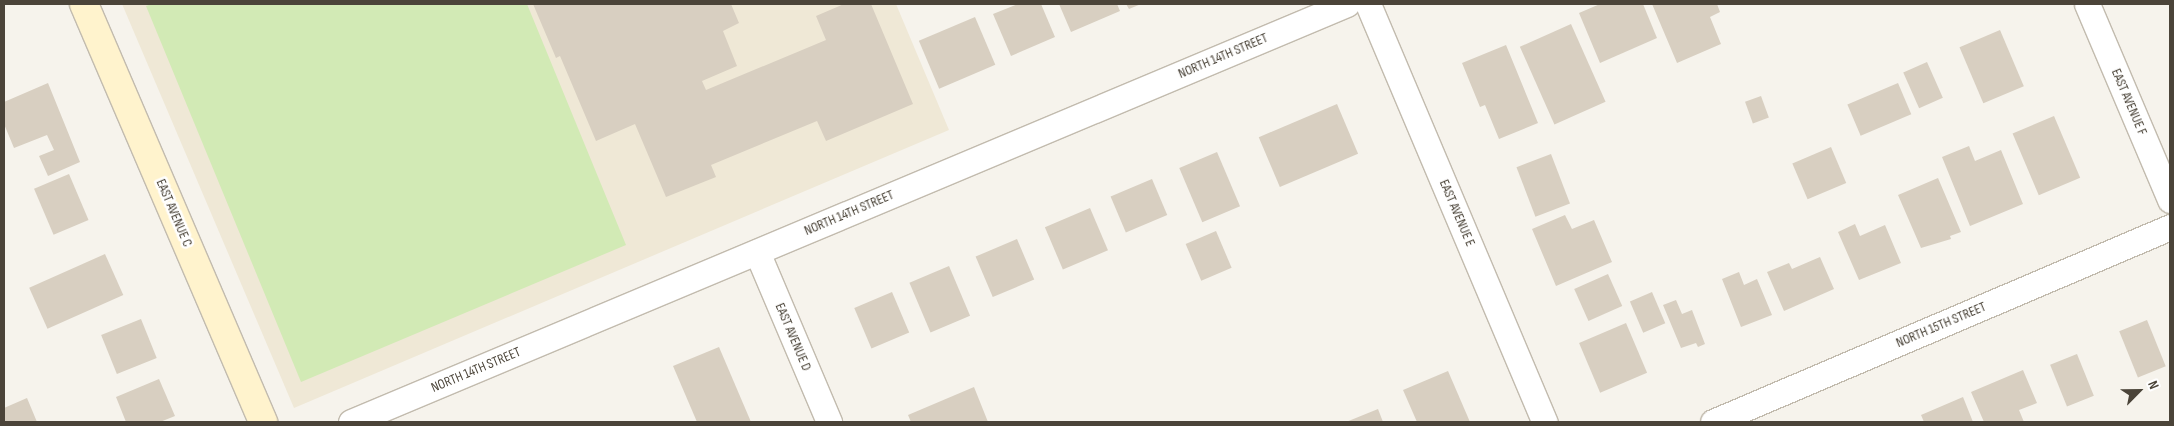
<!DOCTYPE html>
<html>
<head>
<meta charset="utf-8">
<style>
	body { margin:0 }
	#map { position:relative; width:2174px; height:426px; overflow:hidden; background:#f6f3ec; font-family:"Sofia Sans Condensed",sans-serif }
	div>[style] { position:absolute }
	.education>* { inset:0; background:#efe8d6 }
	.green>* { inset:0; background:#d2eab5 }
	.building>* { inset:0; background:#d8cfc1; transform-origin:0 0 }
	.roads { filter:drop-shadow(1px 0 #c2bbae) drop-shadow(-1px 0 #c2bbae) drop-shadow(0 1px #c2bbae) drop-shadow(0 -1px #c2bbae) }
	.street>* { height:25px; margin:-12.5px; padding:0 12.5px; transform-origin:12.5px; border-radius:12.5px; background:#fff }
	.secondary>* { height:28px; margin:-14px; padding:0 14px; transform-origin:14px; border-radius:14px; background:#fff3cd }
	span { translate:-50% -50%; white-space:nowrap; text-align:center; line-height:1.15; -webkit-text-stroke:5px #fff; paint-order:stroke }
	.street-label { font-size:14px; color:#4b4439 }
	.frame { position:absolute; inset:0; border:5px solid #4b4439; pointer-events:none }
	.north { position:absolute; left:2114px; top:366px; width:50px; height:50px; -webkit-text-stroke:4px #fff; paint-order:stroke; rotate:67deg; font-size:14px; font-weight:700; line-height:20px; text-align:center; color:#4b4439 }
	.north::after { content:''; display:block; margin:auto; width:18px; height:22px; background:#4b4439; clip-path:polygon(50% 0,100% 100%,50% 72%,0 100%) }
</style>
</head>
<body>
<div id="map">
	<div class="education">
		<i style="clip-path:polygon(122px 4px,896px 4px,949px 130px,294px 408px)"></i>
	</div>
	<div class="green">
		<i style="clip-path:polygon(152px 4px,527px 4px,626px 245px,301px 382px,146px 6px)"></i>
	</div>
	<div class="building">
		<i style="clip-path:polygon(533px 4px,731px 4px,739px 23px,723px 31px,737px 66px,702px 81px,706px 90px,826px 40px,816px 16px,844px 4px,871px 4px,913px 104px,826px 141px,817px 121px,711px 165px,716px 177px,666px 197px,635px 124px,596px 141px,560px 56px,556px 58px)"></i>
		<i style="clip-path:polygon(1018px 4px,1041px 4px,1055px 37px,1011px 56px,993px 14px)"></i>
		<i style="clip-path:polygon(1059px 4px,1117px 4px,1120px 11px,1071px 32px)"></i>
		<i style="clip-path:polygon(1126px 4px,1141px 4px,1129px 9px)"></i>
		<i style="clip-path:polygon(1600px 4px,1643px 4px,1657px 38px,1600px 63px,1579px 13px)"></i>
		<i style="clip-path:polygon(1652px 4px,1717px 4px,1720px 12px,1710px 17px,1721px 44px,1677px 63px)"></i>
		<i style="left:975px;top:17px;width:52px;height:61px;rotate:67deg"></i>
		<i style="left:1571px;top:24px;width:85px;height:56px;rotate:66deg"></i>
		<i style="left:2000px;top:30px;width:61px;height:44px;rotate:67deg"></i>
		<i style="clip-path:polygon(1506px 45px,1538px 123px,1499px 139px,1485px 105px,1480px 107px,1462px 63px)"></i>
		<i style="left:1927px;top:62px;width:39px;height:26px;rotate:66deg"></i>
		<i style="clip-path:polygon(48px 83px,80px 162px,48px 176px,39px 156px,54px 150px,47px 135px,14px 148px,4px 124px,4px 102px)"></i>
		<i style="left:1898px;top:83px;width:34px;height:55px;rotate:67deg"></i>
		<i style="left:1761px;top:96px;width:23px;height:17px;rotate:70deg"></i>
		<i style="left:1337px;top:104px;width:54px;height:85px;rotate:67deg"></i>
		<i style="left:2054px;top:116px;width:67px;height:45px;rotate:67deg"></i>
		<i style="clip-path:polygon(1969px 146px,1975px 161px,2001px 150px,2023px 204px,1970px 226px,1942px 157px)"></i>
		<i style="left:1831px;top:147px;width:39px;height:42px;rotate:67deg"></i>
		<i style="left:1217px;top:152px;width:59px;height:41px;rotate:67deg"></i>
		<i style="left:1551px;top:154px;width:53px;height:37px;rotate:69deg"></i>
		<i style="left:69px;top:174px;width:50px;height:38px;rotate:67deg"></i>
		<i style="clip-path:polygon(1938px 178px,1961px 232px,1950px 236px,1951px 239px,1921px 248px,1898px 195px)"></i>
		<i style="left:1152px;top:179px;width:39px;height:45px;rotate:67deg"></i>
		<i style="left:1090px;top:208px;width:46px;height:49px;rotate:67deg"></i>
		<i style="clip-path:polygon(1565px 215px,1572px 229px,1594px 220px,1612px 262px,1556px 286px,1532px 229px)"></i>
		<i style="clip-path:polygon(1855px 224px,1860px 236px,1885px 225px,1901px 263px,1859px 280px,1838px 232px)"></i>
		<i style="left:1216px;top:231px;width:40px;height:33px;rotate:67deg"></i>
		<i style="left:1017px;top:239px;width:44px;height:45px;rotate:67deg"></i>
		<i style="left:105px;top:254px;width:45px;height:83px;rotate:66deg"></i>
		<i style="clip-path:polygon(1820px 257px,1834px 289px,1784px 311px,1767px 272px,1789px 263px,1792px 269px)"></i>
		<i style="left:949px;top:266px;width:54px;height:43px;rotate:67deg"></i>
		<i style="clip-path:polygon(1739px 272px,1744px 285px,1757px 279px,1772px 315px,1741px 327px,1722px 279px)"></i>
		<i style="left:1608px;top:274px;width:35px;height:37px;rotate:66deg"></i>
		<i style="left:892px;top:292px;width:44px;height:41px;rotate:67deg"></i>
		<i style="left:1652px;top:292px;width:34px;height:24px;rotate:67deg"></i>
		<i style="clip-path:polygon(1676px 300px,1682px 314px,1692px 310px,1705px 344px,1698px 347px,1696px 343px,1681px 348px,1663px 305px)"></i>
		<i style="left:141px;top:319px;width:42px;height:43px;rotate:68deg"></i>
		<i style="left:2147px;top:320px;width:50px;height:30px;rotate:68deg"></i>
		<i style="left:1626px;top:323px;width:54px;height:51px;rotate:67deg"></i>
		<i style="clip-path:polygon(719px 347px,751px 422px,697px 422px,673px 366px)"></i>
		<i style="left:2077px;top:354px;width:45px;height:29px;rotate:68deg"></i>
		<i style="clip-path:polygon(2023px 370px,2037px 403px,2019px 410px,2024px 422px,1984px 422px,1971px 392px)"></i>
		<i style="clip-path:polygon(1448px 371px,1470px 422px,1417px 422px,1403px 390px)"></i>
		<i style="clip-path:polygon(159px 379px,175px 416px,160px 422px,126px 422px,116px 397px)"></i>
		<i style="clip-path:polygon(974px 387px,988px 422px,911px 422px,908px 415px)"></i>
		<i style="clip-path:polygon(1963px 397px,1973px 422px,1924px 422px,1921px 415px)"></i>
		<i style="clip-path:polygon(27px 398px,37px 422px,4px 422px,4px 408px)"></i>
		<i style="clip-path:polygon(1378px 409px,1383px 422px,1346px 422px)"></i>
	</div>
	<div class="roads">
		<div class="street">
			<i style="left:1368px;top:4px;width:454px;rotate:67.1deg"></i>
			<i style="left:2087px;top:4px;width:213px;rotate:67deg"></i>
			<i style="left:757px;top:252px;width:185px;rotate:67deg"></i>
			<i style="left:351px;top:422px;width:1080px;rotate:-22.77deg"></i>
			<i style="left:1713px;top:422px;width:497px;rotate:-23.1deg"></i>
		</div>
		<div class="secondary">
			<i style="left:84px;top:4px;width:455px;rotate:66.8deg"></i>
		</div>
	</div>
	<div class="street-label">
		<span style="left:1223px;top:56px;rotate:-23deg">NORTH 14TH STREET</span>
		<span style="left:2129px;top:102px;rotate:67deg">EAST AVENUE F</span>
		<span style="left:174px;top:213px;rotate:67deg">EAST AVENUE C</span>
		<span style="left:849px;top:213px;rotate:-23deg">NORTH 14TH STREET</span>
		<span style="left:1457px;top:213px;rotate:67deg">EAST AVENUE E</span>
		<span style="left:1941px;top:325px;rotate:-23deg">NORTH 15TH STREET</span>
		<span style="left:793px;top:337px;rotate:67deg">EAST AVENUE D</span>
		<span style="left:476px;top:370px;rotate:-23deg">NORTH 14TH STREET</span>
	</div>
	<div class="frame"></div>
	<div class="north">N</div>
</div>
</body>
</html>
